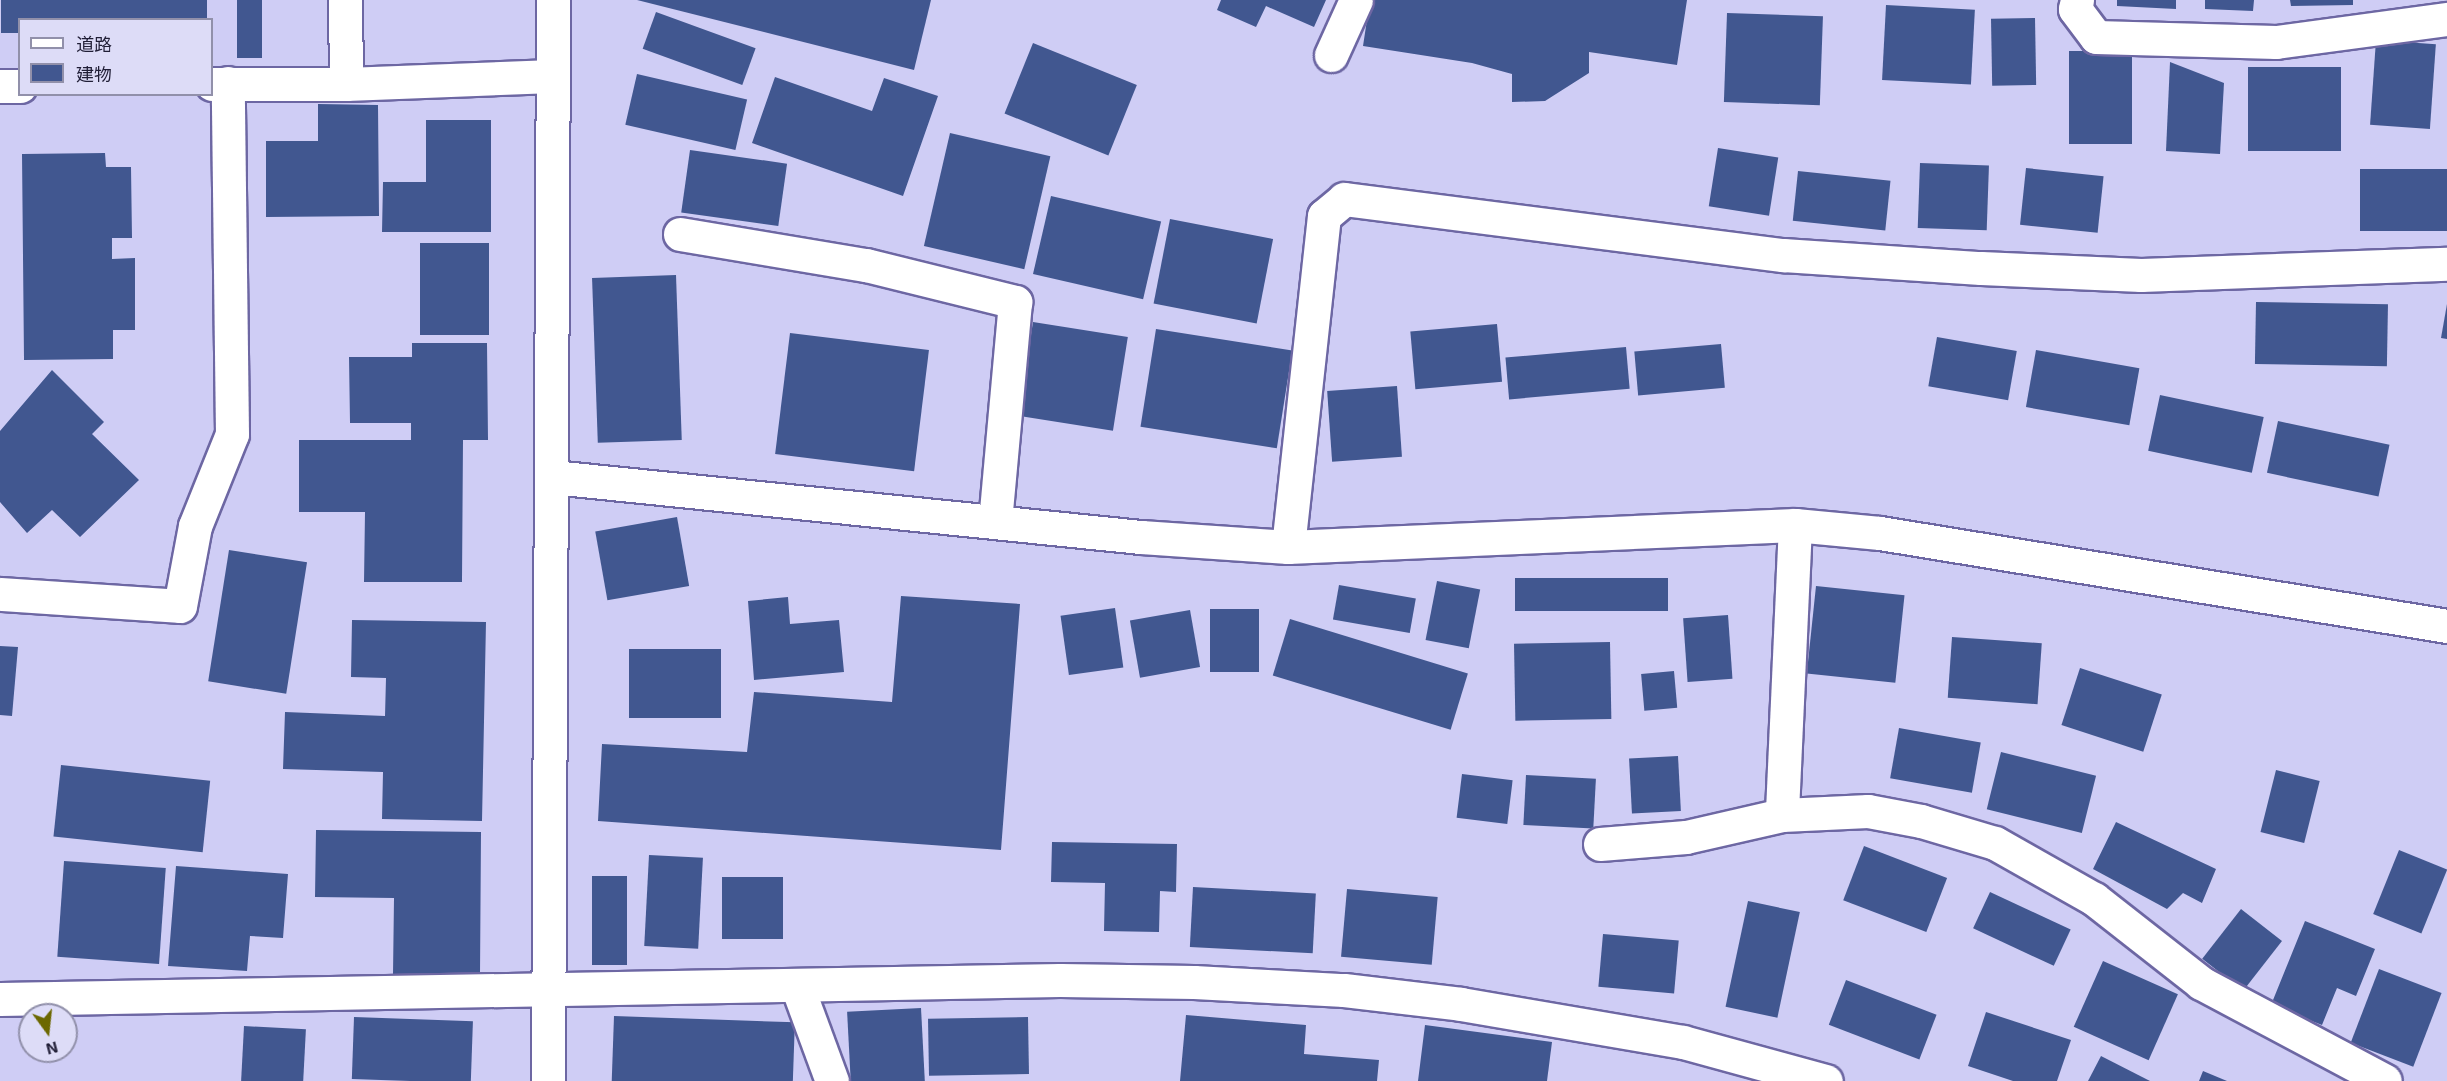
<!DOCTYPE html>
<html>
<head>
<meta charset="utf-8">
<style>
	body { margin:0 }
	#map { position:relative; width:2447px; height:1081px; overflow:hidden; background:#cfcdf5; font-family:"Exo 2","Noto Sans JP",sans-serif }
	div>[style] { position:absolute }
	.building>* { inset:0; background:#415790; transform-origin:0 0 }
	.roads { filter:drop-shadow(2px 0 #6d67a3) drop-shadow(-2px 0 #6d67a3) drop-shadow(0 2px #6d67a3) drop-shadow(0 -2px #6d67a3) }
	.minor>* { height:33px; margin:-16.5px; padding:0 16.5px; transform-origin:16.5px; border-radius:16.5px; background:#fff }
	.tertiary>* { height:33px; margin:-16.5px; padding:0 16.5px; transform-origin:16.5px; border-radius:16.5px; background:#fff }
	span { translate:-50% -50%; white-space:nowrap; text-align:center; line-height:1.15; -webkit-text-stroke:6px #dddcf7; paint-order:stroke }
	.legend { position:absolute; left:18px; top:18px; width:195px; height:78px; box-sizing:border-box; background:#dddcf7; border:2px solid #9190aa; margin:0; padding:8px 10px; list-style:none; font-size:18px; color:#201e36 }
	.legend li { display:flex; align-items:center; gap:12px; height:30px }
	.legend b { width:30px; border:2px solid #9190aa }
	.north { position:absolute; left:18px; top:1003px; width:60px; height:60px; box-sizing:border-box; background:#dddcf7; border:2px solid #9190aa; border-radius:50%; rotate:165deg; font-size:16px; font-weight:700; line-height:24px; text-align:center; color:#201e36 }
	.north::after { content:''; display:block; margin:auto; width:21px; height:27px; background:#6c6800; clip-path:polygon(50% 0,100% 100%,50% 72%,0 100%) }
</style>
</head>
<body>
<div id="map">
	<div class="building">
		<i style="clip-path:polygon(1px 0,207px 0,207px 20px,20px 20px,20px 33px,1px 33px)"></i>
		<i style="left:237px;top:0;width:25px;height:58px"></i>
		<i style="clip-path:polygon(637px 0,931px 0,914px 70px)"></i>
		<i style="clip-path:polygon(1221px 0,1326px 0,1314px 27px,1266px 6px,1256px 27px,1217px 10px)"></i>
		<i style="clip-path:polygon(1370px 0,1687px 0,1677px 65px,1589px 52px,1589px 73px,1545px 101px,1512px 102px,1512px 74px,1472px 63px,1363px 46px)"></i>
		<i style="clip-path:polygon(2117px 0,2176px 0,2176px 9px,2117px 6px)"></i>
		<i style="clip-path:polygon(2205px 0,2254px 0,2253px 11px,2205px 9px)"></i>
		<i style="clip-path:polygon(2290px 0,2353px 0,2353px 5px,2291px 6px)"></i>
		<i style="left:1886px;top:5px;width:89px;height:75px;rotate:3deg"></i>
		<i style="left:656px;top:12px;width:106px;height:39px;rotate:20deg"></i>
		<i style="left:1727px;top:13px;width:96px;height:89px;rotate:2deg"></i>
		<i style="left:2035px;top:18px;width:67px;height:44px;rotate:89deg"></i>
		<i style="left:2376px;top:40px;width:60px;height:85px;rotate:4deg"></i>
		<i style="left:1033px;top:43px;width:112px;height:76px;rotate:22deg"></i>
		<i style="left:2069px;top:51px;width:63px;height:93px"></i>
		<i style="clip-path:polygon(2170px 62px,2224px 83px,2220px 154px,2166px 151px)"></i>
		<i style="left:2248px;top:67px;width:93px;height:84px"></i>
		<i style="left:637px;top:74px;width:113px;height:52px;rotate:13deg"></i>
		<i style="clip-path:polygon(775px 77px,872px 111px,884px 78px,938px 96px,903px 196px,752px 143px)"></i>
		<i style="clip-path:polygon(318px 104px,378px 105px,379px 216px,266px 217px,266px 141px,318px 141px)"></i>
		<i style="clip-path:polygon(426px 120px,491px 120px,491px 232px,382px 232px,383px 182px,426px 182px)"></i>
		<i style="left:950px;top:133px;width:103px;height:116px;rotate:13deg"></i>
		<i style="left:1718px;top:148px;width:61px;height:59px;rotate:9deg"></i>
		<i style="left:690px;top:150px;width:98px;height:63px;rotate:8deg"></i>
		<i style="clip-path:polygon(105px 153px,106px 167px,131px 167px,132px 238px,112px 238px,112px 259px,135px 258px,135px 330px,113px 330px,113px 359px,24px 360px,22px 154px)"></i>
		<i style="left:1920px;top:163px;width:69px;height:65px;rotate:2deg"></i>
		<i style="left:2026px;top:168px;width:78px;height:57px;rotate:6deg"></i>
		<i style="left:2447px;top:169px;width:62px;height:87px;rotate:90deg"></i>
		<i style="left:1798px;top:171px;width:93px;height:50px;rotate:6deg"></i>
		<i style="left:1051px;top:196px;width:113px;height:80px;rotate:13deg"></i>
		<i style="left:1170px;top:219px;width:105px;height:86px;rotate:11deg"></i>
		<i style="left:420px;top:243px;width:69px;height:92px"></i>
		<i style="left:676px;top:275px;width:165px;height:84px;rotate:88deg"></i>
		<i style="left:2256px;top:302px;width:132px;height:62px;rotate:1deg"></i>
		<i style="clip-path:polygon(2447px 304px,2447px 339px,2441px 338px)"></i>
		<i style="left:1033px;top:322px;width:96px;height:95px;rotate:9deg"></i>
		<i style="left:1497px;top:324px;width:58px;height:87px;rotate:85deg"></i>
		<i style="left:1156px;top:329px;width:138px;height:99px;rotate:9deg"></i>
		<i style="left:790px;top:333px;width:140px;height:122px;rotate:7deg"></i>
		<i style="left:1937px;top:337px;width:81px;height:50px;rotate:10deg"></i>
		<i style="clip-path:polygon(412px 343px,487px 343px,488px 440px,463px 440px,462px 582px,364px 582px,365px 512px,299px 512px,299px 440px,411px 440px,411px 423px,350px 423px,349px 357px,412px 357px)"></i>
		<i style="left:1721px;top:344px;width:44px;height:87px;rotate:85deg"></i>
		<i style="left:1626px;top:347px;width:42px;height:121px;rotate:85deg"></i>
		<i style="left:2036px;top:350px;width:105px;height:58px;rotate:10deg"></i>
		<i style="clip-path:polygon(52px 370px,104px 422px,92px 434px,139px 480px,80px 537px,52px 510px,27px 533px,0 502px,0 431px)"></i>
		<i style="left:1397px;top:386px;width:71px;height:70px;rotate:86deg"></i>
		<i style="left:2160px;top:395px;width:106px;height:57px;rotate:12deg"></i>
		<i style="left:2278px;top:421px;width:114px;height:53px;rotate:12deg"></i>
		<i style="left:677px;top:517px;width:70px;height:83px;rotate:80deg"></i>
		<i style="left:229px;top:550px;width:79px;height:133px;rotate:9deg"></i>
		<i style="left:1668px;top:578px;width:33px;height:153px;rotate:90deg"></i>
		<i style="left:1437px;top:581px;width:44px;height:60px;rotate:11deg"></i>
		<i style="left:1339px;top:585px;width:78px;height:35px;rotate:10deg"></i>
		<i style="left:1816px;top:586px;width:89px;height:88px;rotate:6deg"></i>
		<i style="clip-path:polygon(901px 596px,1020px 604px,1001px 850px,598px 821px,602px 744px,747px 752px,754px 692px,892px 702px)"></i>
		<i style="clip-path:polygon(788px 597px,790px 624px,839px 620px,844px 672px,754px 680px,748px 601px)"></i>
		<i style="left:1115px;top:608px;width:60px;height:55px;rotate:82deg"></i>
		<i style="left:1210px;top:609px;width:49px;height:63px"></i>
		<i style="left:1190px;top:610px;width:58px;height:61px;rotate:80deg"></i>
		<i style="left:1728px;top:615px;width:64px;height:45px;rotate:86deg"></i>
		<i style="left:1290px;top:619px;width:186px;height:59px;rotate:17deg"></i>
		<i style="clip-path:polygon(352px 620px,486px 622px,482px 821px,382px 819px,383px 772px,283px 769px,285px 712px,385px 716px,386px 678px,351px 677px)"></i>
		<i style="left:1952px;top:637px;width:90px;height:61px;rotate:4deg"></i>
		<i style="left:1610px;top:642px;width:77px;height:96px;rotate:89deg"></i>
		<i style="clip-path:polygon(0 646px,18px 647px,12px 716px,0 715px)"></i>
		<i style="left:629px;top:649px;width:92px;height:69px"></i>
		<i style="left:2080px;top:668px;width:86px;height:60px;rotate:18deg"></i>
		<i style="left:1674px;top:671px;width:37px;height:33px;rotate:85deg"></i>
		<i style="left:1899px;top:728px;width:83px;height:51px;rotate:10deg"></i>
		<i style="left:2001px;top:752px;width:98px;height:59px;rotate:14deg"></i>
		<i style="left:1678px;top:756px;width:55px;height:49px;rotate:87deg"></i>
		<i style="left:61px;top:765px;width:150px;height:72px;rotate:6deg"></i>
		<i style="left:2276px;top:770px;width:45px;height:64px;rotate:14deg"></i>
		<i style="left:1462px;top:774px;width:51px;height:44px;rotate:7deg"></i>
		<i style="left:1526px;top:775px;width:70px;height:50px;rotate:3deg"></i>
		<i style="clip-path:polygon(2116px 822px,2216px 869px,2202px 903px,2183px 893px,2167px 909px,2093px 869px)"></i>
		<i style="clip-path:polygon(316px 830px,481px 832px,480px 975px,393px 974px,394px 898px,315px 897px)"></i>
		<i style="clip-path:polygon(1052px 842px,1177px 844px,1176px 892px,1160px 891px,1159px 932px,1104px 931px,1105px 883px,1051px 882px)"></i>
		<i style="left:1864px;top:846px;width:89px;height:58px;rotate:21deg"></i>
		<i style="left:2399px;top:850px;width:52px;height:69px;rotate:22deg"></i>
		<i style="left:649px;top:855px;width:54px;height:91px;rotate:3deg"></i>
		<i style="left:64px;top:861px;width:102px;height:96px;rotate:4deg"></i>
		<i style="clip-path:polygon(176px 866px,288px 874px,283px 938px,250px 936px,247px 971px,168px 966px)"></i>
		<i style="left:592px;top:876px;width:35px;height:89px"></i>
		<i style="left:722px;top:877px;width:61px;height:62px"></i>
		<i style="left:1193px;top:887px;width:123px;height:60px;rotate:3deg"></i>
		<i style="left:1347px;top:889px;width:91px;height:68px;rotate:5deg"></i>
		<i style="left:1990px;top:892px;width:89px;height:40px;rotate:25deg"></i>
		<i style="left:1748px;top:901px;width:53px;height:108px;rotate:12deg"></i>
		<i style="left:2241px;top:909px;width:52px;height:63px;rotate:38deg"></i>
		<i style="clip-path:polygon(2305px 921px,2375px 949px,2356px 996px,2337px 988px,2322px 1025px,2271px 1005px)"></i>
		<i style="left:1603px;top:934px;width:76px;height:53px;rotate:5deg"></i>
		<i style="left:2103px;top:961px;width:82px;height:72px;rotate:24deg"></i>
		<i style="left:2379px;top:969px;width:67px;height:79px;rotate:21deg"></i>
		<i style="left:1846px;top:980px;width:97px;height:48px;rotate:21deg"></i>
		<i style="left:921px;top:1008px;width:73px;height:74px;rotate:87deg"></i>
		<i style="clip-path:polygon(1986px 1012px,2071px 1040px,2057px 1081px,2013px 1081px,1968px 1066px)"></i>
		<i style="clip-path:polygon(1186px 1015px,1306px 1025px,1304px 1054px,1379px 1060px,1377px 1081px,1180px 1081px)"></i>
		<i style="left:614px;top:1016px;width:181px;height:65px;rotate:2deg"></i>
		<i style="left:354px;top:1017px;width:119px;height:62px;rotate:2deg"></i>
		<i style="left:1028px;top:1017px;width:57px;height:100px;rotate:89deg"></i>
		<i style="clip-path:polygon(1425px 1025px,1552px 1042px,1547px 1081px,1418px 1081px)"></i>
		<i style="left:244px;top:1026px;width:62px;height:55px;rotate:3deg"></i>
		<i style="clip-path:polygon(2101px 1056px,2150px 1081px,2088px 1081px)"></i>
		<i style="clip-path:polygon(2203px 1071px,2227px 1081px,2199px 1081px)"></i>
	</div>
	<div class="roads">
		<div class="minor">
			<i style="left:345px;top:0;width:84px;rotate:89.3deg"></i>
			<i style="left:2077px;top:0;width:9px;rotate:103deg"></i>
			<i style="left:2075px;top:9px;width:35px;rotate:53deg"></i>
			<i style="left:2096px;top:37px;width:180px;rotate:1.6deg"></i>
			<i style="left:2276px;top:42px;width:173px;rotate:-7.7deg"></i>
			<i style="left:1331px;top:55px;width:60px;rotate:-65.6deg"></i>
			<i style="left:680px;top:234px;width:189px;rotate:9.5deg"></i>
			<i style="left:866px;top:265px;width:154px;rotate:13.9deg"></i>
			<i style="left:1015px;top:302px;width:219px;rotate:95.2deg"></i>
			<i style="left:1795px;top:525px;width:290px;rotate:92.6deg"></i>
			<i style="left:1782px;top:815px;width:86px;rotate:-2.7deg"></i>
			<i style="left:1868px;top:811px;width:54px;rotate:10.7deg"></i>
			<i style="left:1921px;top:821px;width:77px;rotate:16.6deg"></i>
			<i style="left:1995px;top:843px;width:114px;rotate:29.5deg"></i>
			<i style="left:2094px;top:899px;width:136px;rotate:38.1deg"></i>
			<i style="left:2201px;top:983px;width:208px;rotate:28deg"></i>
			<i style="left:1288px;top:547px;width:333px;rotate:-83.8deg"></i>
			<i style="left:1324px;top:216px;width:26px;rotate:-40deg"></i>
			<i style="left:1344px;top:199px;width:443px;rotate:7.3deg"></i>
			<i style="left:1783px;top:255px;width:198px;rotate:3.8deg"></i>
			<i style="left:1981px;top:268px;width:160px;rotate:2.5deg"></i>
			<i style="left:2141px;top:275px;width:306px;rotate:-2.1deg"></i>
			<i style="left:0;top:594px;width:180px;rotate:3.8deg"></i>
			<i style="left:180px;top:606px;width:81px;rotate:-79.4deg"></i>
			<i style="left:195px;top:526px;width:99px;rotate:-68.1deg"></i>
			<i style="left:232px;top:434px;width:351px;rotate:-90.7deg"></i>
			<i style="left:1600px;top:844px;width:86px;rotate:-4.7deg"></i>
			<i style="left:1686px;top:837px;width:98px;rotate:-12.9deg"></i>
			<i style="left:797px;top:986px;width:101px;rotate:69.8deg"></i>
		</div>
		<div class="tertiary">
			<i style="left:212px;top:84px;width:134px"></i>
			<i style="left:346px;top:84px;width:207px;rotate:-2.2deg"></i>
			<i style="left:0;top:86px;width:20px"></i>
			<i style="left:553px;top:477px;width:591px;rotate:5.83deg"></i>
			<i style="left:1141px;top:537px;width:147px;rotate:3.9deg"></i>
			<i style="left:1288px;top:547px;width:507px;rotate:-2.48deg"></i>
			<i style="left:1795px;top:525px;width:85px;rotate:5.4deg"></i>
			<i style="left:1880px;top:533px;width:575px;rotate:9.31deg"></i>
			<i style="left:0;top:999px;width:1060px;rotate:-1.03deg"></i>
			<i style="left:1060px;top:980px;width:134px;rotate:0.9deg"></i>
			<i style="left:1194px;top:982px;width:150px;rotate:3.1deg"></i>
			<i style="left:1344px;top:990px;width:118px;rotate:6.8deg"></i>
			<i style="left:1461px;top:1004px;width:225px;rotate:9.7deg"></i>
			<i style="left:1683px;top:1042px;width:148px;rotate:15.3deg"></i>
			<i style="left:548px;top:1081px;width:1081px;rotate:-89.73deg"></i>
		</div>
	</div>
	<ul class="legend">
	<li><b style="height:8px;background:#fff"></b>道路</li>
	<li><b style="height:16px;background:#415790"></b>建物</li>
	</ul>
	<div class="north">N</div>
</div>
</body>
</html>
